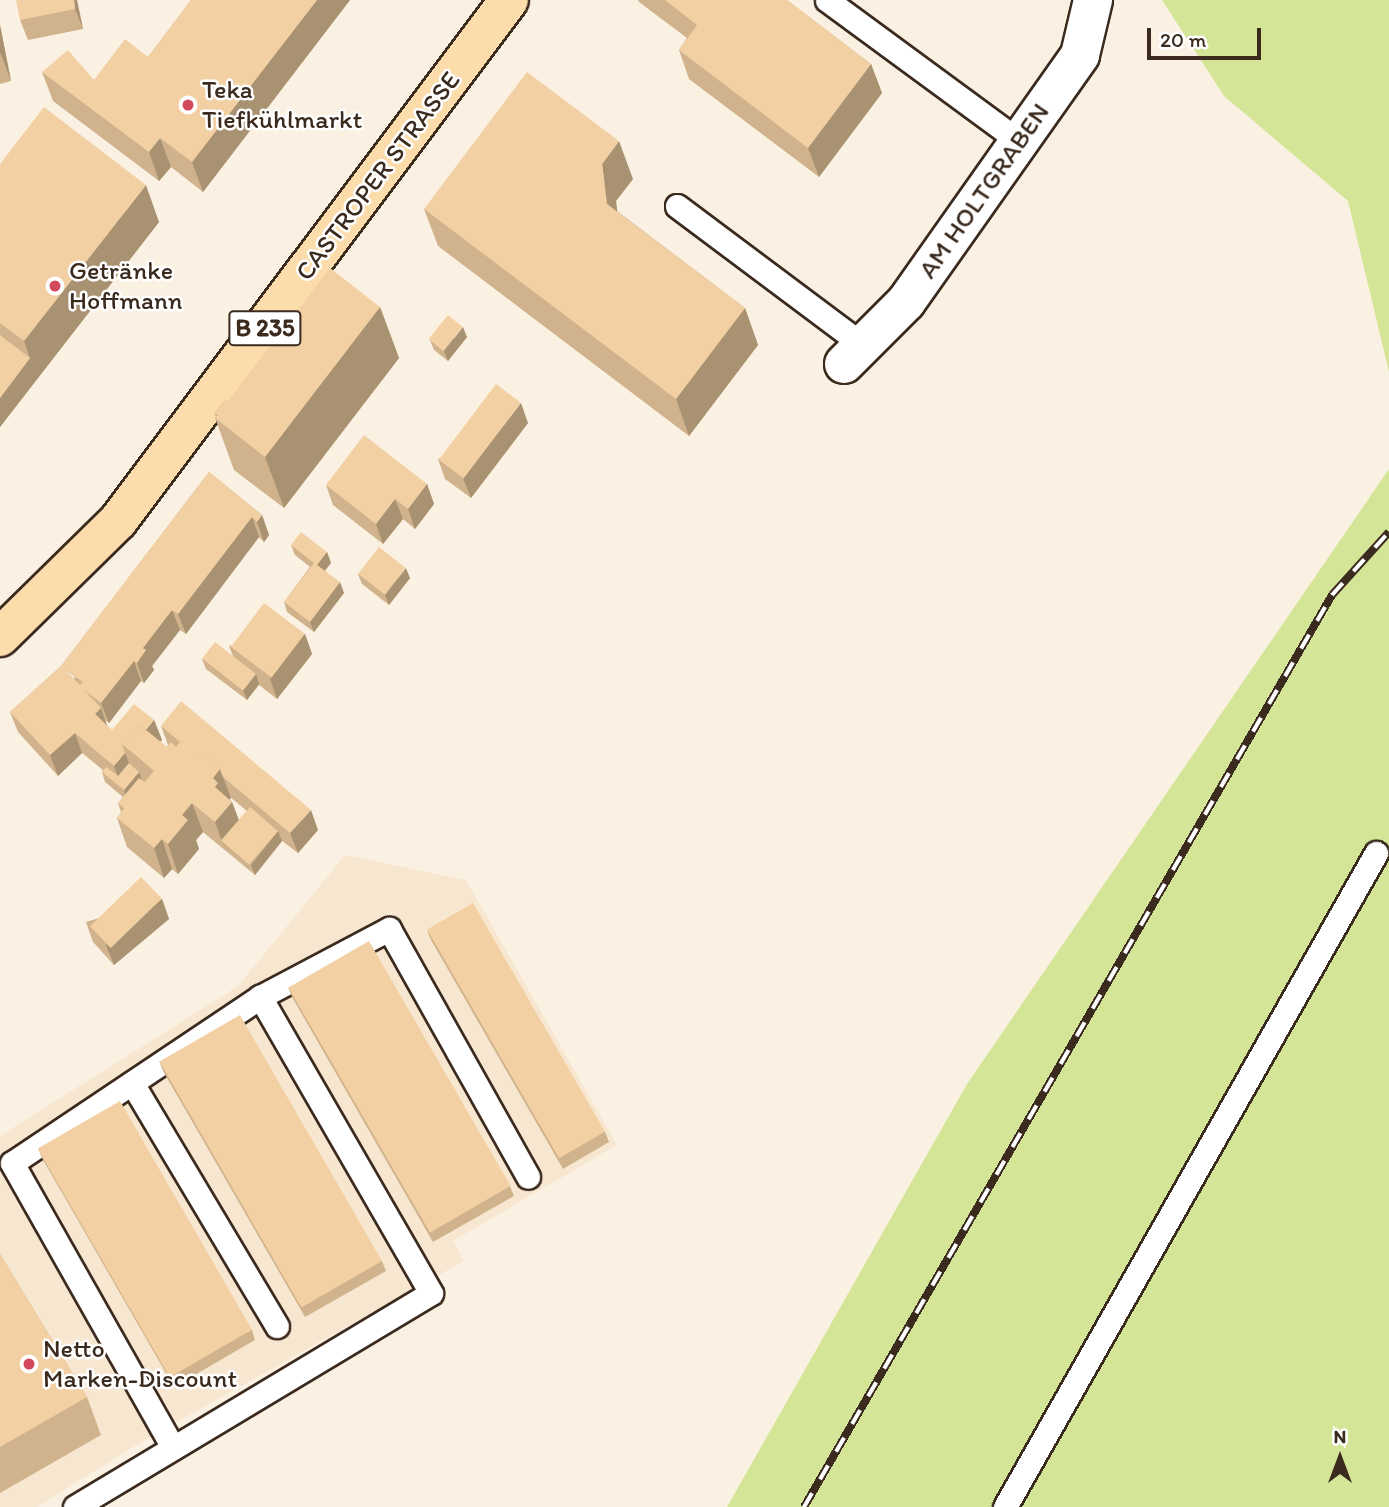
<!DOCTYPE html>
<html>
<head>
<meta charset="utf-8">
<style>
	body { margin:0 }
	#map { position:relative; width:1389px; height:1507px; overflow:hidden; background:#fbf1e3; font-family:Itim,sans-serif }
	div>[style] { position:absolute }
	.built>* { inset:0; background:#f8e7d0 }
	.green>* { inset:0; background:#d5e598 }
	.roads { filter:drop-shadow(2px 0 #3b2a1e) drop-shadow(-2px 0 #3b2a1e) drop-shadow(0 2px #3b2a1e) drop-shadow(0 -2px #3b2a1e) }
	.service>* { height:23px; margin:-11.5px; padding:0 11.5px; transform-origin:11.5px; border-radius:11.5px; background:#fff }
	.minor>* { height:38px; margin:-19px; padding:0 19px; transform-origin:19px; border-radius:19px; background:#fff }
	.primary>* { height:38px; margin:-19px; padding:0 19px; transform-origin:19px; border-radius:19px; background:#fddcac }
	.rail>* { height:8px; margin-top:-4px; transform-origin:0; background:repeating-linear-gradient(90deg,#fff 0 16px,#3b2a1e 0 32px); box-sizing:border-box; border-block:2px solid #3b2a1e }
	.wall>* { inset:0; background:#d0b38c }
	.shaded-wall>* { inset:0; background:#a99272 }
	.building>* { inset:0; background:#f2d0a3; transform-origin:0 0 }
	.dots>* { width:19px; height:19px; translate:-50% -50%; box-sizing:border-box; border:4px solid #fff; border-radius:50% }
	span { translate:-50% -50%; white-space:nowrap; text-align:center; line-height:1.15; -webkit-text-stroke:5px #fff; paint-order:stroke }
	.shield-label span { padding:2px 5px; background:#fff; border:2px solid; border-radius:5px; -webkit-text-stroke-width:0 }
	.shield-label { font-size:24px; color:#3b2a1e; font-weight:700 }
	.poi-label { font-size:26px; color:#3b2a1e }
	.left { translate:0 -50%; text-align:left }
	.street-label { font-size:26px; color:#3b2a1e }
	.north { position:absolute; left:1305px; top:1423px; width:70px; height:70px; -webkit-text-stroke:5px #fff; paint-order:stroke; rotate:0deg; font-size:19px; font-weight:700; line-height:28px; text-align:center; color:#3b2a1e }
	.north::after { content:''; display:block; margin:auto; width:24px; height:32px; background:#3b2a1e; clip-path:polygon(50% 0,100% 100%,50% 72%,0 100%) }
	.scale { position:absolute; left:1147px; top:28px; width:114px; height:32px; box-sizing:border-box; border:4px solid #3b2a1e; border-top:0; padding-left:9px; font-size:21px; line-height:24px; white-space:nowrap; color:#3b2a1e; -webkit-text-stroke:5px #fff; paint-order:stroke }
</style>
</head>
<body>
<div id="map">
	<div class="built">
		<i style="clip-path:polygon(345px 855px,466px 880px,617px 1145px,453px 1241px,464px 1261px,138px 1444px,37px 1507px,0 1507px,0 1136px,238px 986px)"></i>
	</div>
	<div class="green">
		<i style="clip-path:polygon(1162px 0,1389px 0,1389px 372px,1348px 201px,1224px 96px)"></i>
		<i style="clip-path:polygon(1389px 469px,1389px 1507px,727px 1507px,967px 1084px)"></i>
	</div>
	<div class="roads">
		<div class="service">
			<i style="left:827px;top:0;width:238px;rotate:36.3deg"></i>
			<i style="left:677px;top:206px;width:232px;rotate:36.8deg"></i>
			<i style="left:260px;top:997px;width:146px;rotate:-27.8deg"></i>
			<i style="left:389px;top:929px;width:284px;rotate:60.7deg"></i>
			<i style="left:132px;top:1083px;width:283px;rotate:59.2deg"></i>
			<i style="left:75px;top:1507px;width:415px;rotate:-31deg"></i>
			<i style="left:431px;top:1293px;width:342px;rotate:-120deg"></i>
			<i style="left:260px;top:997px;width:298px;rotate:146.2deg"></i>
			<i style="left:12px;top:1163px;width:327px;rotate:60.5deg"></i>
			<i style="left:1005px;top:1507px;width:752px;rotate:-60.43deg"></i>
		</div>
		<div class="minor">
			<i style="left:844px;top:364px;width:88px;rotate:-45deg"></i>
			<i style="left:906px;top:302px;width:302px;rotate:-54.8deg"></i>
			<i style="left:1080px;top:55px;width:57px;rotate:-76.7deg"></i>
		</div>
		<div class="primary">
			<i style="left:0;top:637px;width:165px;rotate:-44.5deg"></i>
			<i style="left:118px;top:521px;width:651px;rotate:-53.11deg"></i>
		</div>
	</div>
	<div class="rail">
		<i style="left:804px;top:1507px;width:1054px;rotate:-59.93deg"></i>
		<i style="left:1332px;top:595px;width:85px;rotate:-47.9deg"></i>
	</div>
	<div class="wall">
		<i style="clip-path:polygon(77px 0,83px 29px,28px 40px,20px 20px)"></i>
		<i style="clip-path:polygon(191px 0,350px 0,203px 192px,171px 167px,159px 181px,53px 101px,42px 72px,94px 80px,148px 57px)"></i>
		<i style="clip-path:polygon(638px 0,787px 0,871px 64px,882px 93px,819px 177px,689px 79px,679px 50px,687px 38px,639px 2px)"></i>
		<i style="clip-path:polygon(0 25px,11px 81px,0 84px)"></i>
		<i style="clip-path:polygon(0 164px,159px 222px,0 427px)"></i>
		<i style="clip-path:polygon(633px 179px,616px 201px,617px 211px,745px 308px,758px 345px,689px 436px,438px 246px,424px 209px)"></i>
		<i style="clip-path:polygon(380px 307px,399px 358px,284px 508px,234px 470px,215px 418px,216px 417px,214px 413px,228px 401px)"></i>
		<i style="clip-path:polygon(467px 337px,448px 361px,434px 350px,430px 340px)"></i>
		<i style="clip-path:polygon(528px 423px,471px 498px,445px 479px,438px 459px)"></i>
		<i style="clip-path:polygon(evenodd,209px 472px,262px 515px,269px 535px,264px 542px,259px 537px,186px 634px,180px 630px,152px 666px,154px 670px,144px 683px,141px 681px,109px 723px,105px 720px,107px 726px,112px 730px,154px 720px,162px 740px,160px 742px,167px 747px,168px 745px,161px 726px,318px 830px,298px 853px,281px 840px,282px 841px,255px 875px,203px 832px,196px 840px,199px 849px,178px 874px,172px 869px,164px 878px,127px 847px,117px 818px,121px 812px,118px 803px,123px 797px,105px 782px,102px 772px,103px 770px,82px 753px,58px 776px,18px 732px,10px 712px,61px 666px,209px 472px,64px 669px,75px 677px,74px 679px,64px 669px,209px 472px,230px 797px,247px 811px,239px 821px,232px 802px,230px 800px,230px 797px)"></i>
		<i style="clip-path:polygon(427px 484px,434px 504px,415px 529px,403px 519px,383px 544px,333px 505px,326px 485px)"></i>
		<i style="clip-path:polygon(291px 545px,327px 552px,331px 563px,325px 571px,344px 593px,314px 632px,287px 612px,284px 602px,310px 567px,295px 555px)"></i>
		<i style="clip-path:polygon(358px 574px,410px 578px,389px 605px,362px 584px)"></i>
		<i style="clip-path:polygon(305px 634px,312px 654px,277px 699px,259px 685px,247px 700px,206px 669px,202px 659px,233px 656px,229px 646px)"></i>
		<i style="clip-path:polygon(162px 899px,169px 919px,114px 965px,93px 942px,86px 922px)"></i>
		<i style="clip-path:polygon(427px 930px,605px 1132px,609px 1142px,563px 1169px,431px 940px)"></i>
		<i style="clip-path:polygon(288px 987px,510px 1186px,514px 1196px,433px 1242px,292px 997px)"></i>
		<i style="clip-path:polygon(159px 1061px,382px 1261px,386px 1271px,305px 1317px,163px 1071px)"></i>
		<i style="clip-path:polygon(38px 1148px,252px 1330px,255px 1340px,174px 1387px,42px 1158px)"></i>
		<i style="clip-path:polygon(0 1254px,87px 1397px,101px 1435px,0 1493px)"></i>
	</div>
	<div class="shaded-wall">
		<i style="clip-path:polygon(74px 0,77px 0,83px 29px,75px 9px)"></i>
		<i style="clip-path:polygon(317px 0,350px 0,203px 192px,192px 162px)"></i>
		<i style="clip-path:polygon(0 25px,11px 81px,0 52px)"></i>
		<i style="clip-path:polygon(871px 64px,882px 93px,819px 177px,808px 148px)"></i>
		<i style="clip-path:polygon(160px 138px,171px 167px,159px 181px,149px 152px)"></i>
		<i style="clip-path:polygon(619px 141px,633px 179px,616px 201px,621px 241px,607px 204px,602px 164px)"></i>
		<i style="clip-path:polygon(146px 185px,159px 222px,0 427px,0 398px,30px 358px,24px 341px)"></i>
		<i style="clip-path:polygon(380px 307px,399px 358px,284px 508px,265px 457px)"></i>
		<i style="clip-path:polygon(745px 308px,758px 345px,689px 436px,676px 399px)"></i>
		<i style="clip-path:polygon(463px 327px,467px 337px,448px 361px,444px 351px)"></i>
		<i style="clip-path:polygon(521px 403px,528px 423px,471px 498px,463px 478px)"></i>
		<i style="clip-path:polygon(427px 484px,434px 504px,415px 529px,408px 509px)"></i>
		<i style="clip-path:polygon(395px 499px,403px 519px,383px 544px,376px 524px)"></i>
		<i style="clip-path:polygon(262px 515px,269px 535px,264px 542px,257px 522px)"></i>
		<i style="clip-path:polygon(252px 517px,259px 537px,186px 634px,178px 614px)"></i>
		<i style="clip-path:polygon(327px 552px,331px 563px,321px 575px,317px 565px)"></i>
		<i style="clip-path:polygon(406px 568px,410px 578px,389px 605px,385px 595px)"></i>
		<i style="clip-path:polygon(340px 582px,344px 593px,314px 632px,310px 622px)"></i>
		<i style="clip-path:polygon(172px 610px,180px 630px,152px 666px,154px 670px,144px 683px,137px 663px,143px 648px)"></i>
		<i style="clip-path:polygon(305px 634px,312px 654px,277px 699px,270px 679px)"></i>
		<i style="clip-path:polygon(134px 661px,141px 681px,109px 723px,101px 703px)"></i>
		<i style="clip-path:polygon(256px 674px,259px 684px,247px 700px,243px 690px)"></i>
		<i style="clip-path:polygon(101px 708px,108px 728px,95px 714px)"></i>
		<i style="clip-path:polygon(154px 720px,162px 740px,143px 762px,129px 750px)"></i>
		<i style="clip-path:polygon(75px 733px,82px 753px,58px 776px,50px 755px)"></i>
		<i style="clip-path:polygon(125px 753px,133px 773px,121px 786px,114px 766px)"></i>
		<i style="clip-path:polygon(220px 769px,231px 798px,226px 804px,232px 802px,243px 831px,222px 841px,215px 822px,215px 787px,213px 778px)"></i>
		<i style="clip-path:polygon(139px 772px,143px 782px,128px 800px,124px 790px)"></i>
		<i style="clip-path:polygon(192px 803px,203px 832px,196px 840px,199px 849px,178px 874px,168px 844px,182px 815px)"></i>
		<i style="clip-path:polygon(311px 810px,318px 830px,298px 853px,290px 833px)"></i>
		<i style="clip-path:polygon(278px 831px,282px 841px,255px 875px,251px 865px)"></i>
		<i style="clip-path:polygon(162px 839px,172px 869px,164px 878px,154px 848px)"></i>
		<i style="clip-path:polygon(162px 899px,169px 919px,114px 965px,106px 945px)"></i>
	</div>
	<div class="building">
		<i style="clip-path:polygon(16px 0,74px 0,75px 9px,20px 20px)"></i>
		<i style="clip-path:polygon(191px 0,317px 0,192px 162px,160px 138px,149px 152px,42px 72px,68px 50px,94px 80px,125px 39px,148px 57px)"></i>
		<i style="clip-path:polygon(665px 0,787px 0,871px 64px,808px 148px,679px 50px,697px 25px)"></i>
		<i style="clip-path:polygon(527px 72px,619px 141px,602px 164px,607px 204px,745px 308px,676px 399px,424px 209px)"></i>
		<i style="clip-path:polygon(44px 107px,146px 185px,24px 341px,0 323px,0 164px)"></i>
		<i style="clip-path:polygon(330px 268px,380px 307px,265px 457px,215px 418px,218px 415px,214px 413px,225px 399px,228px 401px)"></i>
		<i style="left:448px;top:315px;width:19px;height:31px;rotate:39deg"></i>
		<i style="clip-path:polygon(0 335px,30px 358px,0 398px)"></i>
		<i style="left:496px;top:384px;width:31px;height:95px;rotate:37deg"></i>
		<i style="clip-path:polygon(364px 435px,427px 484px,408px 509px,395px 499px,376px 524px,326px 485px)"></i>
		<i style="clip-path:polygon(evenodd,209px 472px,262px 515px,257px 522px,252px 517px,178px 614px,172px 610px,143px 648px,146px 650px,137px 663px,134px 661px,101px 703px,84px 690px,101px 708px,95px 714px,112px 730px,134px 704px,154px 720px,146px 730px,140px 725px,122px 744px,125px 753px,114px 766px,75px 733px,50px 755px,10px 712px,61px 666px,209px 472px,64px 669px,83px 682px,80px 685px,64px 669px)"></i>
		<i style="clip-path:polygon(301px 532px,327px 552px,317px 565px,340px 582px,310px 622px,284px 602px,314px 563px,291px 545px)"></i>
		<i style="left:379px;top:547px;width:34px;height:34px;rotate:38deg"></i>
		<i style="left:264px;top:603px;width:51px;height:55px;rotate:37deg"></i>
		<i style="left:215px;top:642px;width:52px;height:21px;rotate:38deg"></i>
		<i style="clip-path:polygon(181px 701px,311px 810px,290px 833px,223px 777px,220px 769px,183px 738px,180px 742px,161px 726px)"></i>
		<i style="clip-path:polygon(140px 725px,167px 747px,171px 742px,176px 747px,183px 738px,220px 769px,213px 778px,218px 783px,215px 787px,232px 802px,215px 822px,192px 803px,182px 815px,188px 820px,168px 844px,162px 839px,154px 848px,117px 818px,124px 808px,118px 803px,139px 778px,145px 782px,154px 771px,122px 744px)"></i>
		<i style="clip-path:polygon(129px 763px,139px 772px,124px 790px,102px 772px,106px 767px,118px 776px)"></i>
		<i style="left:250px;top:807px;width:37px;height:44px;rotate:41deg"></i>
		<i style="left:141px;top:877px;width:30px;height:71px;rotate:46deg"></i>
		<i style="left:473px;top:903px;width:264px;height:53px;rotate:60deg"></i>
		<i style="left:369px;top:941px;width:283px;height:93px;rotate:60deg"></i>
		<i style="left:240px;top:1015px;width:284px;height:93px;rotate:60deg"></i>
		<i style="left:120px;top:1101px;width:264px;height:95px;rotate:60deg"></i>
		<i style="clip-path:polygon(0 1254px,87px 1397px,0 1447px)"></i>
	</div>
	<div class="dots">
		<i style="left:188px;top:105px;background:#d1495b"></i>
		<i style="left:55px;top:286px;background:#d1495b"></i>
		<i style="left:29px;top:1364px;background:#d1495b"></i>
	</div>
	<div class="shield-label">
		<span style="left:265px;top:328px">B 235</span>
	</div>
	<div class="poi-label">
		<span class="left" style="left:202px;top:105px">Teka<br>Tiefkühlmarkt</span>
		<span class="left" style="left:69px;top:286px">Getränke<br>Hoffmann</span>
		<span class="left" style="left:43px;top:1364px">Netto<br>Marken-Discount</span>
	</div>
	<div class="street-label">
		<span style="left:378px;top:176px;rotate:-53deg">CASTROPER STRASSE</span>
		<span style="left:984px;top:191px;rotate:-55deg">AM HOLTGRABEN</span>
	</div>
	<div class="north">N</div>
	<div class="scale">20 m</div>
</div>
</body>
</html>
